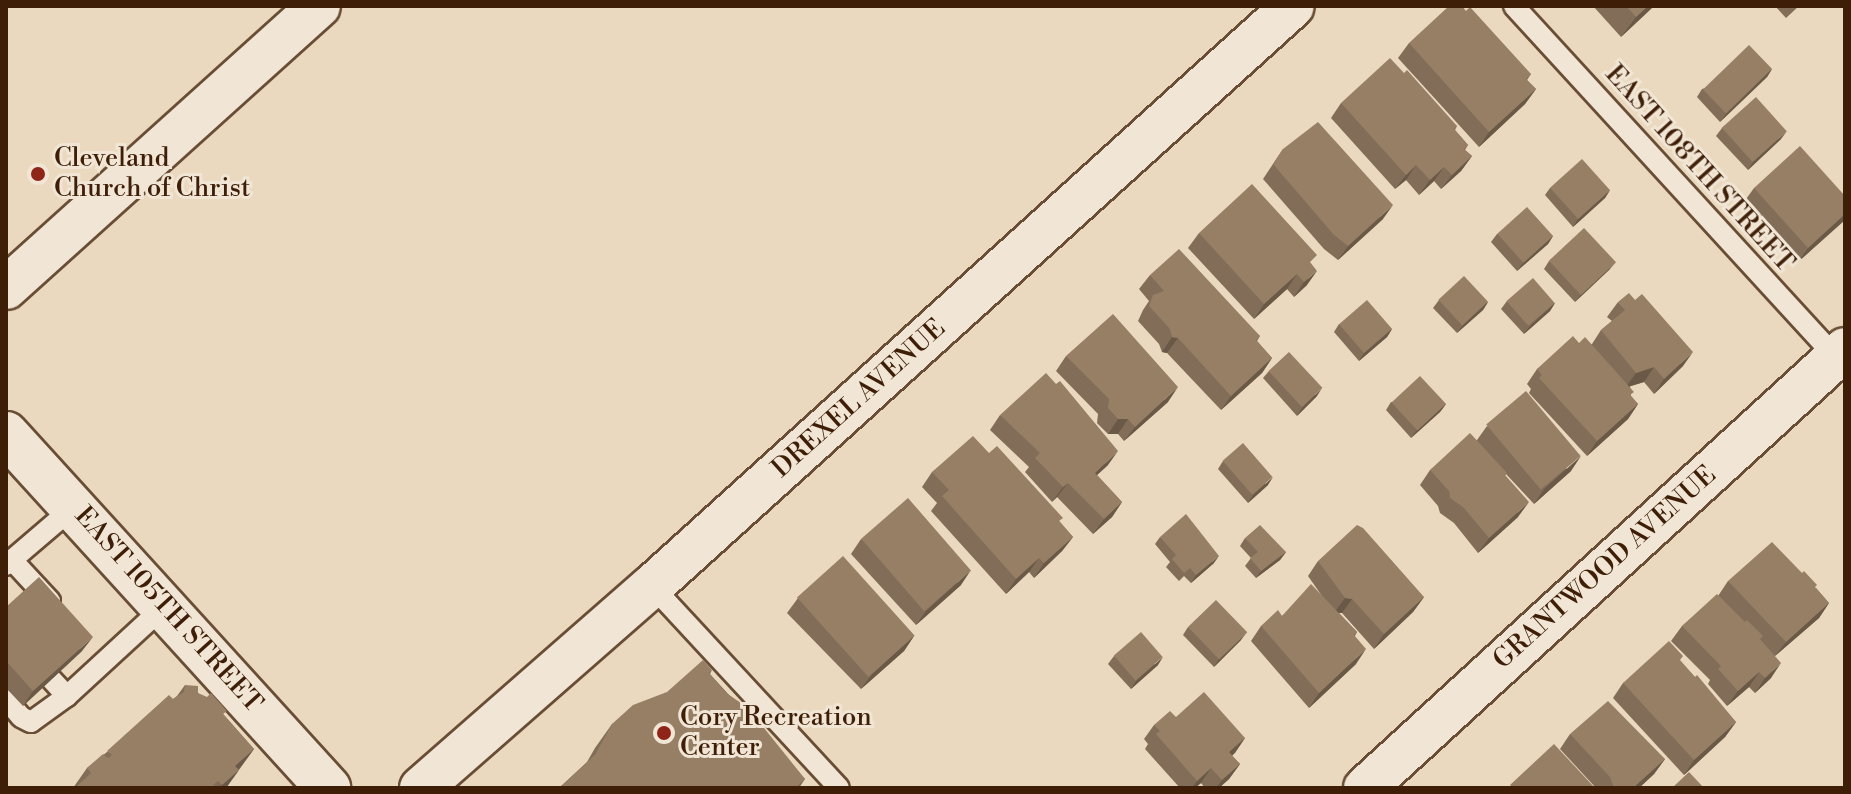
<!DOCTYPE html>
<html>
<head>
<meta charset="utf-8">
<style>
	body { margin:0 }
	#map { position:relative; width:1851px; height:794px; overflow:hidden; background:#ead9be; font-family:"Libre Bodoni",serif }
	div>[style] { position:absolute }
	.roads { filter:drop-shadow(2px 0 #694d35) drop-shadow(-2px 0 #694d35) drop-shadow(0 2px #694d35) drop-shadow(0 -2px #694d35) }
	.service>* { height:20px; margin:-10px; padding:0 10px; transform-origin:10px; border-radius:10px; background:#f1e6d5 }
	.minor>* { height:42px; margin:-21px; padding:0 21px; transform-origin:21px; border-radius:21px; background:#f1e6d5 }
	.secondary>* { height:44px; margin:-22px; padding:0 22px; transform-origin:22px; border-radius:22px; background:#f1e6d5 }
	.wall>* { inset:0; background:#826d58 }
	.shaded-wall>* { inset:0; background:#6a5947 }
	.building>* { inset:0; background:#977f66; transform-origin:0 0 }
	.dots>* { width:22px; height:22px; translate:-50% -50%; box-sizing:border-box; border:4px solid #f1e6d5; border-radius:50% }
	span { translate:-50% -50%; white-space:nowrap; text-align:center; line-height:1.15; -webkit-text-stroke:6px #f1e6d5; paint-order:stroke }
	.poi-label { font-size:26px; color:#3e1e07 }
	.left { translate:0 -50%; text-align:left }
	.street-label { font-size:26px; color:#3e1e07 }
	.frame { position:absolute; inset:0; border:8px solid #3e1e07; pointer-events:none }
</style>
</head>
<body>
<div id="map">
	<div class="roads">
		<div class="service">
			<i style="left:1514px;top:6px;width:480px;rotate:47.5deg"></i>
			<i style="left:12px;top:560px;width:56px;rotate:47.2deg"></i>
			<i style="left:6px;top:565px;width:89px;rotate:-40.5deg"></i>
			<i style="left:652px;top:586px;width:275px;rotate:47.2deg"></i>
			<i style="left:52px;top:680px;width:22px;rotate:47deg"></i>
			<i style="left:67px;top:696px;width:133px;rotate:-42.6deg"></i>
			<i style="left:6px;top:699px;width:23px;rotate:50deg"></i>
			<i style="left:21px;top:717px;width:11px;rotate:27deg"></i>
			<i style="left:31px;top:722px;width:44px;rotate:-35.8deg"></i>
		</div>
		<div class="minor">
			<i style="left:6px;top:288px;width:421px;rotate:-42deg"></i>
			<i style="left:421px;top:788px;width:307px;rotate:-41.2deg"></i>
			<i style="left:652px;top:586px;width:864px;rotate:-42.14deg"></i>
			<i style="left:1365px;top:788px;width:650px;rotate:-42.45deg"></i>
		</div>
		<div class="secondary">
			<i style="left:6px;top:434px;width:479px;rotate:47.7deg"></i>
		</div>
	</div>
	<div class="wall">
		<i style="clip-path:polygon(1593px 6px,1654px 6px,1621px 37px)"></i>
		<i style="clip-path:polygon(1775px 6px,1799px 6px,1786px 18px)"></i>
		<i style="clip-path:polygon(1409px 43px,1531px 74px,1527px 80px,1536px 89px,1525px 104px,1479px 147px,1398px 58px)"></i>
		<i style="clip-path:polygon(1772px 69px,1767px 77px,1720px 122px,1697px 97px,1702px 89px)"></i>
		<i style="clip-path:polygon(1341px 103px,1457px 126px,1455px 130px,1468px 145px,1465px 150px,1472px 156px,1461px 171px,1441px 189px,1434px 181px,1419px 195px,1406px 180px,1395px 189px,1331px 118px)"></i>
		<i style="clip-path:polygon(1722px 128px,1781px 139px,1748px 170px,1716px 136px)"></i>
		<i style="clip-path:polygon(1283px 149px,1383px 219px,1338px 260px,1324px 249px,1263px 179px)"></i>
		<i style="clip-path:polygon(1550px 188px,1610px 190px,1605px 198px,1573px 227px,1545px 195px)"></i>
		<i style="clip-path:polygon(1754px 188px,1845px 196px,1845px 219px,1798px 262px,1744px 202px)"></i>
		<i style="clip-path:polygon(1199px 233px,1311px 264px,1307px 285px,1294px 297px,1287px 289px,1254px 319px,1188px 248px)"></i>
		<i style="clip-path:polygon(1497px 234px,1553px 236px,1548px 244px,1517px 271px,1491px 242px)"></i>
		<i style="clip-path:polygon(1549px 261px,1610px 269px,1575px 302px,1544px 269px)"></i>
		<i style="clip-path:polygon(1150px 275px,1260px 336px,1257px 341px,1272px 358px,1262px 373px,1221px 410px,1167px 353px,1162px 352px,1159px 344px,1138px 321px,1143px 310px,1149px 301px,1139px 289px)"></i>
		<i style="clip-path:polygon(1439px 300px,1488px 302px,1483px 310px,1457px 333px,1433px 308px)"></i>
		<i style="clip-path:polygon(1507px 301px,1555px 303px,1550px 311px,1524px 334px,1501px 309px)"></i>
		<i style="clip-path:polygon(1618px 302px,1683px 366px,1654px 394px,1644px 382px,1630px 386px,1631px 396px,1638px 404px,1628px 419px,1587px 456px,1529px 393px,1531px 389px,1527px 384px,1537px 369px,1579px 343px,1592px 344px,1601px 330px,1612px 321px,1607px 317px)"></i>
		<i style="clip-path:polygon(1339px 324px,1392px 329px,1387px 337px,1359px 361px,1334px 332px)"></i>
		<i style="clip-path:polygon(1066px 356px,1168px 402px,1124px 441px,1118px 434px,1108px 434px,1097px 423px,1098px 414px,1056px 371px)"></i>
		<i style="clip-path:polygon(1269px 371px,1317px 396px,1297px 416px,1263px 378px)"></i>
		<i style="clip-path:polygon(1391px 402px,1446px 404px,1440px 412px,1411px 438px,1386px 410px)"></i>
		<i style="clip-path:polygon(1000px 415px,1108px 465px,1097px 475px,1122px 502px,1112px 517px,1093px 534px,1057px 497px,1052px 502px,1025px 472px,1029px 467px,990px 430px)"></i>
		<i style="clip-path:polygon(1487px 426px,1571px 471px,1534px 504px,1506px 474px,1505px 476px,1518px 517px,1478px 553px,1454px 523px,1440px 513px,1438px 506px,1420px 485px,1430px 470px,1477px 440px)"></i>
		<i style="clip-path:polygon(989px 453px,1060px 522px,1073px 537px,1062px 551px,1034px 578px,1029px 572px,1006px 594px,931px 511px,937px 503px,922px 487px,932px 472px)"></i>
		<i style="clip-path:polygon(1223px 461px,1268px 485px,1248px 503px,1218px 469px)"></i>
		<i style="clip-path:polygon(1160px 537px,1214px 563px,1191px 583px,1184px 576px,1179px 581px,1166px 567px,1170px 562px,1155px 544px)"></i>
		<i style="clip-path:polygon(1245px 538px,1286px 552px,1280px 560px,1256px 578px,1245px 566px,1251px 558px,1240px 546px)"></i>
		<i style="clip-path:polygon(861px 539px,961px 585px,916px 625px,851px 554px)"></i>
		<i style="clip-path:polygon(1318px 561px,1424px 597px,1413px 612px,1374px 649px,1342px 613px,1339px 613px,1357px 632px,1355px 636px,1356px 664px,1309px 708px,1251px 641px,1261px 626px,1322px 596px,1308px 576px)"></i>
		<i style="clip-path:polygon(1728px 581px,1816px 588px,1829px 603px,1819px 618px,1775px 656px,1771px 678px,1755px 693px,1749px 687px,1727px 706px,1708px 684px,1710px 680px,1671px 641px,1682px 626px,1718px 596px)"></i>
		<i style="clip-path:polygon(798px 598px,914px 636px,904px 651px,861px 689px,787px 613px)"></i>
		<i style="clip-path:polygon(6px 607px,82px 651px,23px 706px,6px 688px)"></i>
		<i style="clip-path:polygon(1188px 627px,1241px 640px,1214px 667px,1183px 635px)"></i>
		<i style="clip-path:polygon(1114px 656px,1158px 665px,1131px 689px,1108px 664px)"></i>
		<i style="clip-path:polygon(1680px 661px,1736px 722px,1725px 737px,1684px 775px,1613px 698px,1623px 683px)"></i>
		<i style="clip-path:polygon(712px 670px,710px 674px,805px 779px,799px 788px,559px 788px,587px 762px,595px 748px,612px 724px)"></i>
		<i style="clip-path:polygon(185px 685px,198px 693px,224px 715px,254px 749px,226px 788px,73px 788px,87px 768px,177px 696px)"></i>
		<i style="clip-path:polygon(1176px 717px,1245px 738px,1232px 756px,1240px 764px,1229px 779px,1219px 788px,1205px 788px,1201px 783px,1195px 788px,1180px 788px,1145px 749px,1148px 744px,1144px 739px,1154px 725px)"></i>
		<i style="clip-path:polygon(1570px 734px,1665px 759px,1654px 774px,1639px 788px,1596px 788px,1560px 749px)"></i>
	</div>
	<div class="shaded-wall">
		<i style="clip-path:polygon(1648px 6px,1654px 6px,1621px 37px,1636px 17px)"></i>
		<i style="clip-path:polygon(1772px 69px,1767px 77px,1720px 122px,1726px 114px)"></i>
		<i style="clip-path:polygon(1536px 89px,1525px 104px,1479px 147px,1489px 132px)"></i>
		<i style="clip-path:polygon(1787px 131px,1781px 139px,1748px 170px,1753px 162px)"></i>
		<i style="clip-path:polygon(1472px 156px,1461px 171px,1441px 189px,1452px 175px)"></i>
		<i style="clip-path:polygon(1416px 165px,1406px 180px,1395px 189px,1406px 175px)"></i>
		<i style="clip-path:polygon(1444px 167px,1434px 181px,1419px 195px,1430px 180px)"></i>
		<i style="clip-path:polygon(1610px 190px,1605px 198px,1573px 227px,1578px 219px)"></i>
		<i style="clip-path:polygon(1393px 205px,1383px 219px,1338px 260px,1348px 246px)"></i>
		<i style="clip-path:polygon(1845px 214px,1844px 221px,1798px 262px,1808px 248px)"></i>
		<i style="clip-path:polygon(1553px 236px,1548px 244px,1517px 271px,1523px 263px)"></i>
		<i style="clip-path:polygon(1616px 262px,1610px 269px,1575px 302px,1581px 295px)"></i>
		<i style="clip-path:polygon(1317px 271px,1307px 285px,1294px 297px,1304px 282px)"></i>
		<i style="clip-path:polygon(1297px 274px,1287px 289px,1254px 319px,1264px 304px)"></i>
		<i style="clip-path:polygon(1488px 302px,1483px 310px,1457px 333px,1463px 325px)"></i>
		<i style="clip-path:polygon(1555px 303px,1550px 311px,1524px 334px,1530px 326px)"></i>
		<i style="clip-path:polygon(1392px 329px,1387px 337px,1359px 361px,1364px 353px)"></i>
		<i style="clip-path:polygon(1172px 337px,1178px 338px,1167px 353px,1162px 352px)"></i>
		<i style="clip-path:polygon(1693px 352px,1683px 366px,1654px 394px,1664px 379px)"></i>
		<i style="clip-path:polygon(1272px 358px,1262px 373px,1221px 410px,1231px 396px)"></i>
		<i style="clip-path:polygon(1654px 367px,1644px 382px,1625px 388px,1636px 373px)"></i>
		<i style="clip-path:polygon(1178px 387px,1168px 402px,1124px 441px,1135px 427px)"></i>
		<i style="clip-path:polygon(1322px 388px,1317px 396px,1297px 416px,1302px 408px)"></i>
		<i style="clip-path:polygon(1446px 404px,1440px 412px,1411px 438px,1417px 430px)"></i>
		<i style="clip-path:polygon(1638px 404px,1628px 419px,1587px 456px,1597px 441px)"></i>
		<i style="clip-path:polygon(1118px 419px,1128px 419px,1118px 434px,1108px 434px)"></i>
		<i style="clip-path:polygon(1118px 451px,1108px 465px,1084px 487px,1095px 473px)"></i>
		<i style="clip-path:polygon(1581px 456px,1571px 471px,1534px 504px,1544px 489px)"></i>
		<i style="clip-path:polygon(1273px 477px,1268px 485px,1248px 503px,1253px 495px)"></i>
		<i style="clip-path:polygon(1068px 483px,1057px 497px,1052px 502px,1063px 487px)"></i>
		<i style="clip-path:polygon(1122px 502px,1112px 517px,1093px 534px,1104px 519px)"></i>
		<i style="clip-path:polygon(1529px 502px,1518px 517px,1478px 553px,1489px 538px)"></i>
		<i style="clip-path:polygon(1073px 537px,1062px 551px,1034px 578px,1044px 563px)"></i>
		<i style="clip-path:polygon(1286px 552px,1280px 560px,1256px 578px,1261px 571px)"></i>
		<i style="clip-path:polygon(1219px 556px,1214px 563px,1191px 583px,1196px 575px)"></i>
		<i style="clip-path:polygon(1039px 558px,1029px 572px,1006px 594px,1016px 579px)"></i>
		<i style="clip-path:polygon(971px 570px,961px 585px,916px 625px,926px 611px)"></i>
		<i style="clip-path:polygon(1424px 597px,1413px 612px,1374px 649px,1384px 634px)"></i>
		<i style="clip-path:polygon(1345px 598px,1352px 599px,1342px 613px,1334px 613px)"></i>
		<i style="clip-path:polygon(1829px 603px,1819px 618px,1775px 656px,1786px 642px)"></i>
		<i style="clip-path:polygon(1247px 632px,1241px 640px,1214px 667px,1219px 659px)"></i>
		<i style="clip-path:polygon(914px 636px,904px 651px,861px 689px,872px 674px)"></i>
		<i style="clip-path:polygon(93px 637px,82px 651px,23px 706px,33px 691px)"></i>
		<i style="clip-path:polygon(1366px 649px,1356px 664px,1309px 708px,1319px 693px)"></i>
		<i style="clip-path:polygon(1163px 657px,1158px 665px,1131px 689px,1136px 681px)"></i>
		<i style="clip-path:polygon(1781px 663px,1771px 678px,1755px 693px,1765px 678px)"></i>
		<i style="clip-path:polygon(1759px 672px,1749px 687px,1727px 706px,1738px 691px)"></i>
		<i style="clip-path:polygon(1736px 722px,1725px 737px,1684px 775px,1694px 760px)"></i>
		<i style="clip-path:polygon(1245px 738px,1235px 753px,1219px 767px,1229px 752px)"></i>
		<i style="clip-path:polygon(254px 749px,239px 769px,220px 786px,235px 766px)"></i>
		<i style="clip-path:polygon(1665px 759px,1654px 774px,1639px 788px,1633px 788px)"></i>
		<i style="clip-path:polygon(1240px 764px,1229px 779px,1219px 788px,1216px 788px,1222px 780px)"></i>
		<i style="clip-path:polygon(1211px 768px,1201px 783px,1195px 788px,1192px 788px,1197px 781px)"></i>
		<i style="clip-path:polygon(239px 770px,226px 788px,220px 788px,222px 785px)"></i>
	</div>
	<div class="building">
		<i style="clip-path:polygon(1449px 6px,1462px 6px,1466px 11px,1470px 7px,1531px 74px,1526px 79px,1536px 89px,1489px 132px,1409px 43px)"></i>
		<i style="clip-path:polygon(1626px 6px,1648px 6px,1636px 17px)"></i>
		<i style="left:1749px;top:45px;width:33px;height:64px;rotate:46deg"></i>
		<i style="clip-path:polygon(1390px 58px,1404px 73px,1407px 70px,1457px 126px,1454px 129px,1468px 145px,1464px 149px,1472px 156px,1452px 175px,1444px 167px,1430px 180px,1416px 165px,1406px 175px,1341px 103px)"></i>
		<i style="left:1756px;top:97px;width:46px;height:46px;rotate:48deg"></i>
		<i style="clip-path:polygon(1318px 122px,1393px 205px,1348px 246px,1334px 235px,1273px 164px,1283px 149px)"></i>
		<i style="clip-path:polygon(1800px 146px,1845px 196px,1845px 214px,1808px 248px,1754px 188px)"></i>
		<i style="left:1582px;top:159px;width:42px;height:43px;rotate:48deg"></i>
		<i style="clip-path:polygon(1252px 184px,1317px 255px,1310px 262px,1317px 271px,1304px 282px,1297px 274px,1264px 304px,1199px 233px)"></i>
		<i style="left:1527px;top:207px;width:39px;height:40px;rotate:48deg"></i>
		<i style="left:1584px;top:228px;width:47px;height:48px;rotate:47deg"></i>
		<i style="clip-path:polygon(1179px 249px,1260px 336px,1256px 340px,1272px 358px,1231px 396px,1178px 338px,1172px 337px,1170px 329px,1149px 306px,1153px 295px,1164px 291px,1150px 275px)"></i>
		<i style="left:1464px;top:276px;width:35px;height:35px;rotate:47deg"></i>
		<i style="left:1533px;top:278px;width:33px;height:35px;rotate:49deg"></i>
		<i style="clip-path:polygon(1629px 293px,1635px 300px,1642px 294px,1693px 352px,1664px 379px,1654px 367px,1636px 373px,1601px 330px,1625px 310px,1618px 302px)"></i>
		<i style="left:1367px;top:300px;width:38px;height:37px;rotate:49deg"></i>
		<i style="clip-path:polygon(1113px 314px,1178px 387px,1135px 427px,1128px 419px,1118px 419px,1108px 408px,1109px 399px,1066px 356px)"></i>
		<i style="clip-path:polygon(1573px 336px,1579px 343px,1585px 337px,1634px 392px,1630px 395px,1638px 404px,1597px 441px,1539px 378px,1542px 375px,1537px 369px)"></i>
		<i style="left:1289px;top:352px;width:49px;height:28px;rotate:47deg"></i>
		<i style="clip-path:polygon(1046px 373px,1056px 384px,1060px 381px,1118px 451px,1095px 473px,1122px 502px,1104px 519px,1068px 483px,1063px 487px,1035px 458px,1040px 453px,1000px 415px)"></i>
		<i style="left:1420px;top:376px;width:38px;height:39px;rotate:47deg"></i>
		<i style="left:1526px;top:391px;width:85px;height:52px;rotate:50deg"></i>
		<i style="clip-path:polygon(1470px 433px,1507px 473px,1505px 475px,1529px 502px,1489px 538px,1464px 508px,1450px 498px,1449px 491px,1430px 470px)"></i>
		<i style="clip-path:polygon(973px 436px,989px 453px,997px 446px,1063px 518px,1059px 521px,1073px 537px,1044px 563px,1039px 558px,1016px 579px,942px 496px,949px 490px,932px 472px)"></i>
		<i style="left:1243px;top:443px;width:45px;height:27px;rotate:49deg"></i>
		<i style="left:908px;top:498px;width:96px;height:62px;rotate:49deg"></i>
		<i style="clip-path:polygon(1186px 514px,1219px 556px,1196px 575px,1190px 568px,1184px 573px,1172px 559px,1176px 555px,1160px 537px)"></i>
		<i style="clip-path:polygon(1260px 525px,1286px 552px,1261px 571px,1250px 558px,1258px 552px,1245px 538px)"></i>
		<i style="clip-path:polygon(1357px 525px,1363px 528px,1424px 597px,1384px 634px,1352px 599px,1345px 598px,1318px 561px)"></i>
		<i style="clip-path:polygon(1772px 542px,1802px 573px,1804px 571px,1817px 585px,1815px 587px,1829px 603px,1786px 642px,1728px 581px)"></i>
		<i style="left:843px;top:556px;width:107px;height:62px;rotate:48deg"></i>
		<i style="clip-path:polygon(39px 577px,93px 637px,33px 691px,6px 661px,6px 607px)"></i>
		<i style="clip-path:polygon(1311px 584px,1357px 632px,1354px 635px,1366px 649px,1319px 693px,1261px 626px,1278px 610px,1282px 616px)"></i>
		<i style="clip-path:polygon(1717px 594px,1745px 622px,1747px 620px,1763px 636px,1760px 639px,1781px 663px,1765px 678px,1759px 672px,1738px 691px,1718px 669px,1721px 666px,1682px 626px)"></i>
		<i style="left:1216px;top:600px;width:45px;height:39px;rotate:46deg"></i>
		<i style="left:1141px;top:632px;width:33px;height:36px;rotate:49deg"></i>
		<i style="clip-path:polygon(1669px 641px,1683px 656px,1680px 660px,1695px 677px,1697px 675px,1736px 722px,1694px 760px,1623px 683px)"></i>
		<i style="clip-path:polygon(703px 660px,712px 670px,709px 673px,725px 692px,748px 708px,805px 779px,795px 788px,559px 788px,595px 755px,612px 724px,633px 705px,667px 692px)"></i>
		<i style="clip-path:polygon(185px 685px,198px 686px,198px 693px,207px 697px,211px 693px,227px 711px,223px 714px,254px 749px,235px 766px,239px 770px,222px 785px,218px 781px,213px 785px,216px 788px,75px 788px,91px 773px,87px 768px,103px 754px,108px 758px,112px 755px,107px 751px,169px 695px,173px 699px,184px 692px)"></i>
		<i style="clip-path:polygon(1204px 692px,1245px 738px,1229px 752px,1240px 764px,1222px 780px,1211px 768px,1197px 781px,1156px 734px,1160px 731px,1154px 725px,1170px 711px,1176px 717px)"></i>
		<i style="clip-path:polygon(1608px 701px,1665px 759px,1633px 788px,1614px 788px,1610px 777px,1570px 734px)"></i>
		<i style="clip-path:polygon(1554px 744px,1595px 788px,1513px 788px,1510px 785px)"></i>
		<i style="clip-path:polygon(1689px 772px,1704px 788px,1672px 788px)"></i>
	</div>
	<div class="dots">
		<i style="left:38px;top:174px;background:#8f2418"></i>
		<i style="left:664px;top:733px;background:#8f2418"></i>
	</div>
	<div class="poi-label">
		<span class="left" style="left:54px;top:174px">Cleveland<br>Church of Christ</span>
		<span class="left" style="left:680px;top:733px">Cory Recreation<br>Center</span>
	</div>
	<div class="street-label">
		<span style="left:1699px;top:169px;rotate:48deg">EAST 108TH STREET</span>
		<span style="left:859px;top:399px;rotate:-42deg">DREXEL AVENUE</span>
		<span style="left:1605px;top:568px;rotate:-42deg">GRANTWOOD AVENUE</span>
		<span style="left:168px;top:610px;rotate:48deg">EAST 105TH STREET</span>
	</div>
	<div class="frame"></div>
</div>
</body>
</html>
